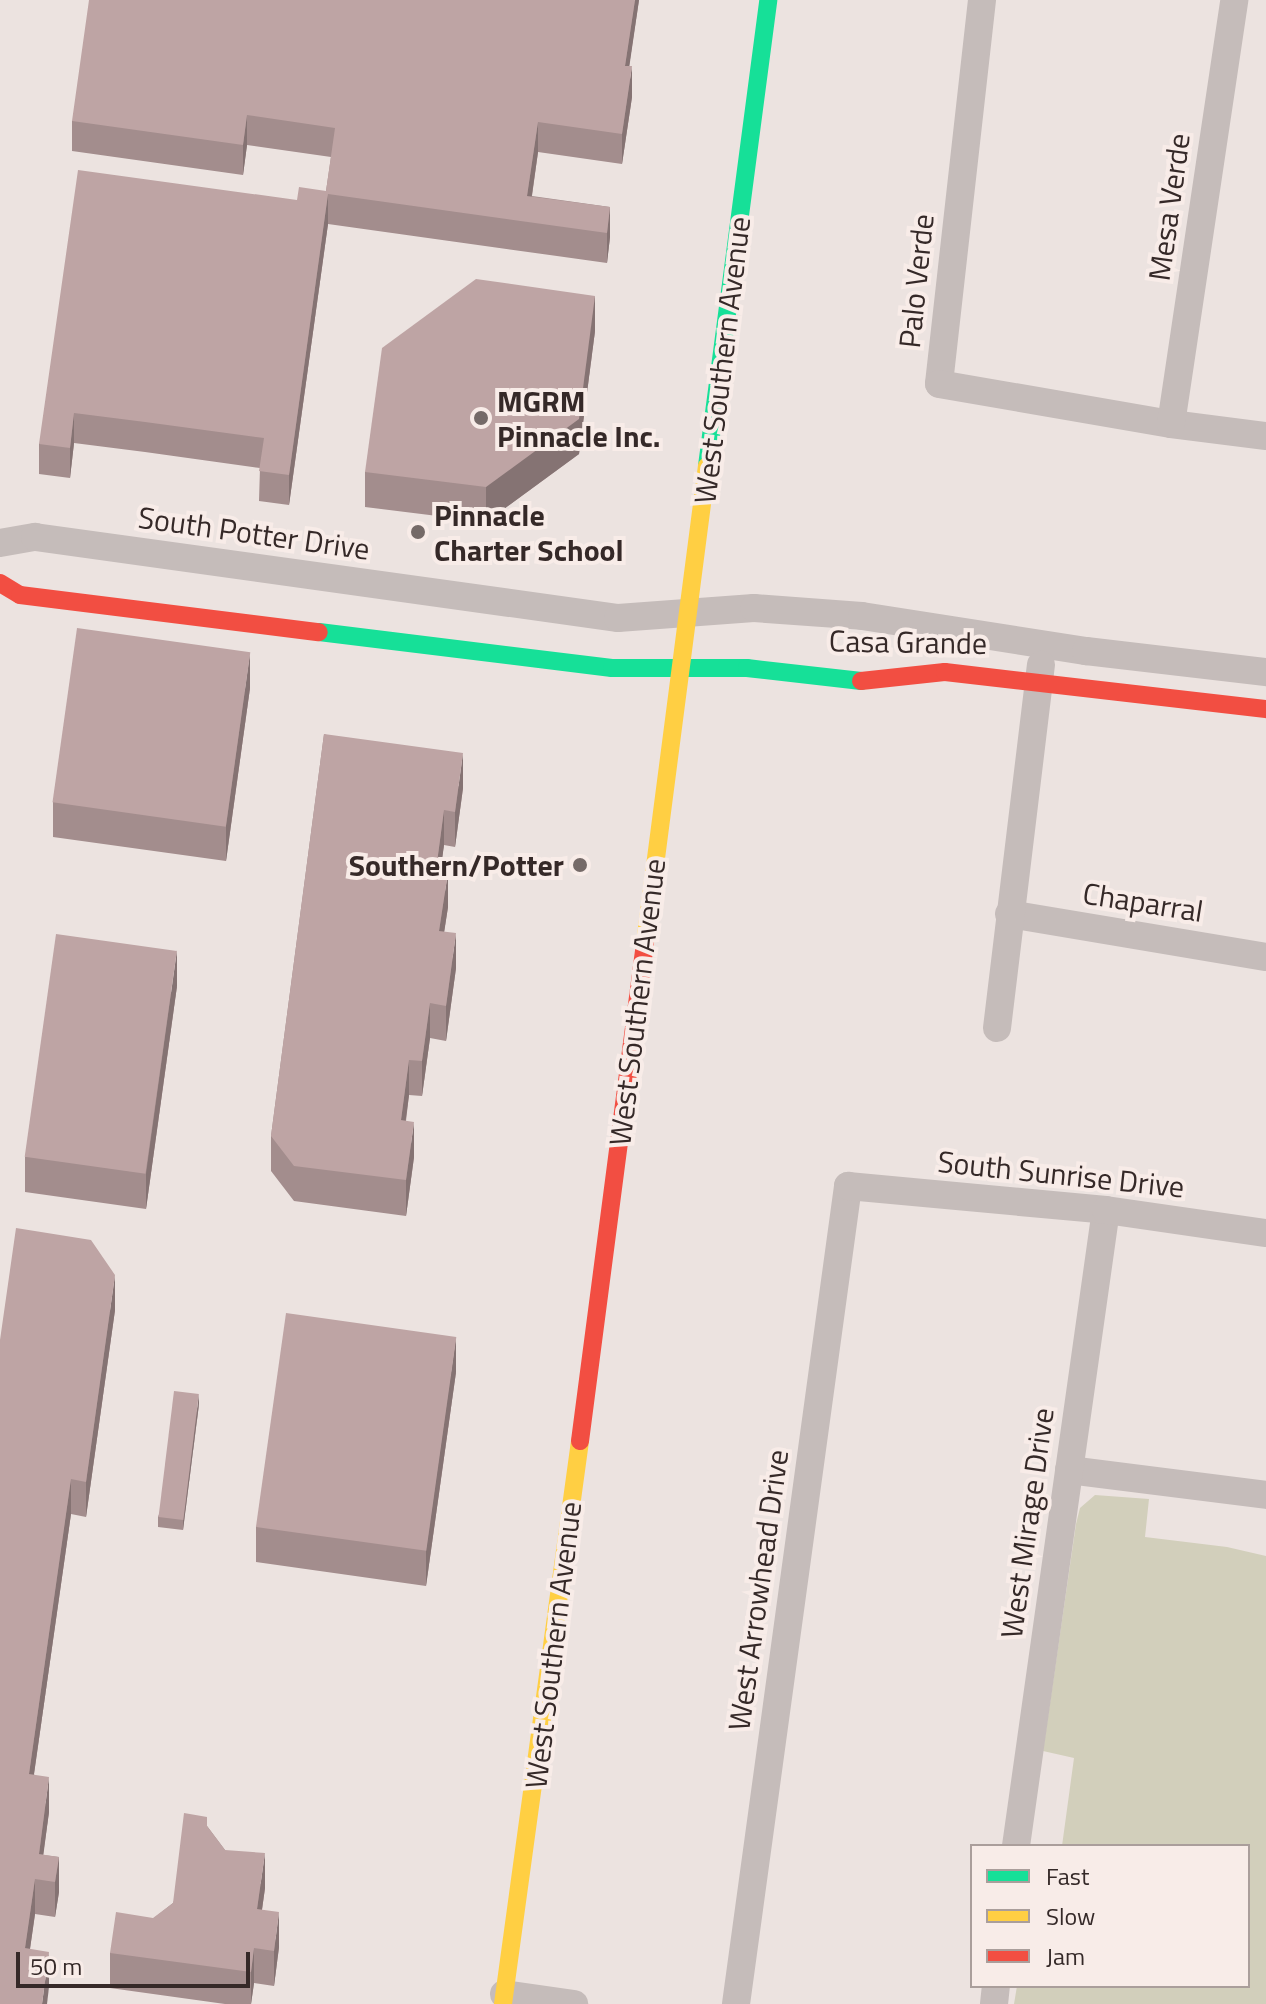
<!DOCTYPE html>
<html>
<head>
<meta charset="utf-8">
<style>
	body { margin:0 }
	#map { position:relative; width:1266px; height:2004px; overflow:hidden; background:#ece3e0; font-family:"Titillium Web",sans-serif }
	div>[style] { position:absolute }
	.green>* { inset:0; background:#d2cfbb }
	.street>* { height:28px; margin:-14px; padding:0 14px; transform-origin:14px; border-radius:14px; background:#c5bcba }
	.fast>* { height:18px; margin:-9px; padding:0 9px; transform-origin:9px; border-radius:9px; background:#16e098 }
	.slow>* { height:18px; margin:-9px; padding:0 9px; transform-origin:9px; border-radius:9px; background:#ffcf43 }
	.jam>* { height:18px; margin:-9px; padding:0 9px; transform-origin:9px; border-radius:9px; background:#f24e42 }
	.wall>* { inset:0; background:#a38d8d }
	.shaded-wall>* { inset:0; background:#857373 }
	.building>* { inset:0; background:#bea4a4; transform-origin:0 0 }
	.dots>* { width:22px; height:22px; translate:-50% -50%; box-sizing:border-box; border:4px solid #f8ece8; border-radius:50% }
	span { translate:-50% -50%; white-space:nowrap; text-align:center; line-height:1.15; -webkit-text-stroke:8px #f8ece8; paint-order:stroke }
	.street-label { font-size:30px; color:#352928 }
	.poi-label { font-size:30px; color:#352928; font-weight:700 }
	.left { translate:0 -50%; text-align:left }
	.right { translate:-100% -50%; text-align:right }
	.legend { position:absolute; left:970px; top:1844px; width:280px; height:144px; box-sizing:border-box; background:#f8ece8; border:2px solid #aa9e9b; margin:0; padding:10px 14px; list-style:none; font-size:24px; color:#352928 }
	.legend li { display:flex; align-items:center; gap:16px; height:40px }
	.legend b { width:40px; border:2px solid #aa9e9b }
	.scale { position:absolute; left:16px; top:1952px; width:234px; height:36px; box-sizing:border-box; border:4px solid #352928; border-top:0; padding-left:10px; font-size:24px; line-height:28px; white-space:nowrap; color:#352928; -webkit-text-stroke:6px #f8ece8; paint-order:stroke }
</style>
</head>
<body>
<div id="map">
	<div class="green">
		<i style="clip-path:polygon(1095px 1495px,1149px 1499px,1145px 1537px,1227px 1547px,1266px 1556px,1266px 2004px,1014px 2004px,1017px 1986px,1248px 1986px,1248px 1846px,1062px 1846px,1074px 1758px,1043px 1751px,1076px 1524px,1080px 1508px)"></i>
	</div>
	<div class="street">
		<i style="left:982px;top:0;width:386px;rotate:96.4deg"></i>
		<i style="left:939px;top:384px;width:235px;rotate:9.8deg"></i>
		<i style="left:1171px;top:424px;width:96px;rotate:7.2deg"></i>
		<i style="left:1171px;top:424px;width:429px;rotate:-81.5deg"></i>
		<i style="left:0;top:543px;width:36px;rotate:-10deg"></i>
		<i style="left:35px;top:537px;width:589px;rotate:7.91deg"></i>
		<i style="left:618px;top:618px;width:136px;rotate:-4.2deg"></i>
		<i style="left:754px;top:608px;width:108px;rotate:4.2deg"></i>
		<i style="left:862px;top:616px;width:227px;rotate:8.9deg"></i>
		<i style="left:1086px;top:651px;width:181px;rotate:6.7deg"></i>
		<i style="left:1009px;top:914px;width:261px;rotate:9.5deg"></i>
		<i style="left:997px;top:1028px;width:366px;rotate:-83.1deg"></i>
		<i style="left:1069px;top:1470px;width:199px;rotate:7.2deg"></i>
		<i style="left:1016px;top:1846px;width:642px;rotate:-81.95deg"></i>
		<i style="left:504px;top:1994px;width:71px;rotate:8.1deg"></i>
		<i style="left:736px;top:2004px;width:826px;rotate:-82.2deg"></i>
		<i style="left:848px;top:1186px;width:259px;rotate:5.3deg"></i>
		<i style="left:1106px;top:1210px;width:162px;rotate:8.2deg"></i>
		<i style="left:994px;top:2004px;width:18px;rotate:-84deg"></i>
	</div>
	<div class="fast">
		<i style="left:707px;top:466px;width:470px;rotate:-82.5deg"></i>
		<i style="left:319px;top:632px;width:295px;rotate:7deg"></i>
		<i style="left:612px;top:668px;width:135px"></i>
		<i style="left:747px;top:668px;width:115px;rotate:6.5deg"></i>
	</div>
	<div class="slow">
		<i style="left:645px;top:943px;width:481px;rotate:-82.6deg"></i>
		<i style="left:503px;top:2004px;width:568px;rotate:-82.21deg"></i>
	</div>
	<div class="jam">
		<i style="left:0;top:583px;width:23px;rotate:31deg"></i>
		<i style="left:20px;top:595px;width:301px;rotate:7.1deg"></i>
		<i style="left:861px;top:681px;width:84px;rotate:-6.1deg"></i>
		<i style="left:945px;top:672px;width:323px;rotate:6.6deg"></i>
		<i style="left:580px;top:1441px;width:502px;rotate:-82.56deg"></i>
	</div>
	<div class="wall">
		<i style="clip-path:polygon(639px 0,629px 66px,632px 97px,622px 164px,538px 152px,532px 196px,610px 207px,610px 237px,607px 263px,328px 224px,289px 505px,259px 501px,260px 468px,145px 452px,74px 443px,70px 478px,39px 474px,39px 444px,297px 200px,326px 191px,331px 157px,247px 145px,243px 175px,72px 151px,72px 121px)"></i>
		<i style="clip-path:polygon(595px 331px,579px 454px,486px 522px,365px 507px,365px 472px)"></i>
		<i style="clip-path:polygon(250px 688px,226px 861px,53px 837px,53px 802px)"></i>
		<i style="clip-path:polygon(324px 734px,463px 788px,455px 847px,444px 845px,440px 871px,448px 907px,444px 932px,456px 968px,446px 1041px,430px 1038px,422px 1096px,409px 1095px,406px 1121px,414px 1157px,406px 1216px,294px 1201px,271px 1171px,271px 1136px)"></i>
		<i style="clip-path:polygon(177px 986px,146px 1209px,25px 1192px,25px 1157px)"></i>
		<i style="clip-path:polygon(115px 1310px,86px 1517px,71px 1514px,34px 1774px,49px 1812px,43px 1855px,59px 1857px,59px 1892px,55px 1917px,35px 1914px,30px 1949px,49px 1987px,0 2004px,0 1340px)"></i>
		<i style="clip-path:polygon(456px 1372px,426px 1586px,256px 1562px,256px 1527px)"></i>
		<i style="clip-path:polygon(199px 1404px,183px 1530px,158px 1527px,158px 1517px)"></i>
		<i style="clip-path:polygon(207px 1826px,225px 1850px,265px 1888px,262px 1910px,279px 1947px,274px 1986px,254px 1983px,251px 2004px,225px 2004px,110px 1988px,110px 1953px,173px 1903px)"></i>
	</div>
	<div class="shaded-wall">
		<i style="clip-path:polygon(635px 0,639px 0,625px 96px,625px 66px)"></i>
		<i style="clip-path:polygon(632px 66px,632px 97px,622px 164px,622px 134px)"></i>
		<i style="clip-path:polygon(247px 115px,247px 145px,243px 175px,243px 145px)"></i>
		<i style="clip-path:polygon(538px 122px,538px 152px,528px 222px,527px 196px)"></i>
		<i style="clip-path:polygon(328px 194px,328px 224px,289px 505px,289px 475px)"></i>
		<i style="clip-path:polygon(610px 207px,610px 237px,607px 263px,607px 233px)"></i>
		<i style="clip-path:polygon(595px 296px,595px 331px,579px 454px,486px 522px,486px 487px)"></i>
		<i style="clip-path:polygon(74px 413px,74px 443px,70px 478px,70px 448px)"></i>
		<i style="clip-path:polygon(250px 653px,250px 688px,226px 861px,226px 826px)"></i>
		<i style="clip-path:polygon(463px 753px,463px 788px,455px 847px,455px 812px)"></i>
		<i style="clip-path:polygon(444px 810px,444px 845px,436px 905px,436px 870px)"></i>
		<i style="clip-path:polygon(448px 872px,448px 907px,439px 966px,439px 931px)"></i>
		<i style="clip-path:polygon(456px 933px,456px 968px,446px 1041px,446px 1006px)"></i>
		<i style="clip-path:polygon(177px 950px,177px 986px,146px 1209px,146px 1174px)"></i>
		<i style="clip-path:polygon(430px 1003px,430px 1038px,422px 1096px,422px 1061px)"></i>
		<i style="clip-path:polygon(409px 1060px,409px 1095px,401px 1155px,401px 1120px)"></i>
		<i style="clip-path:polygon(414px 1122px,414px 1157px,406px 1216px,406px 1180px)"></i>
		<i style="clip-path:polygon(115px 1275px,115px 1310px,86px 1517px,86px 1482px)"></i>
		<i style="clip-path:polygon(456px 1337px,456px 1372px,426px 1586px,426px 1550px)"></i>
		<i style="clip-path:polygon(199px 1394px,199px 1404px,183px 1530px,183px 1520px)"></i>
		<i style="clip-path:polygon(71px 1479px,71px 1514px,29px 1809px,29px 1774px)"></i>
		<i style="clip-path:polygon(49px 1777px,49px 1812px,40px 1880px,39px 1854px)"></i>
		<i style="clip-path:polygon(265px 1853px,265px 1888px,257px 1944px,257px 1909px)"></i>
		<i style="clip-path:polygon(59px 1857px,59px 1892px,55px 1917px,55px 1882px)"></i>
		<i style="clip-path:polygon(35px 1879px,35px 1914px,25px 1983px,25px 1948px)"></i>
		<i style="clip-path:polygon(279px 1912px,279px 1947px,274px 1986px,274px 1951px)"></i>
		<i style="clip-path:polygon(254px 1948px,254px 1983px,251px 2004px,251px 1972px)"></i>
		<i style="clip-path:polygon(49px 1952px,49px 1987px,47px 2004px,42px 2004px)"></i>
	</div>
	<div class="building">
		<i style="clip-path:polygon(89px 0,635px 0,625px 66px,632px 66px,622px 134px,538px 122px,527px 196px,610px 207px,607px 233px,328px 194px,289px 475px,259px 471px,264px 438px,145px 422px,74px 413px,70px 448px,39px 444px,78px 170px,297px 200px,299px 187px,326px 191px,335px 128px,247px 115px,243px 145px,72px 121px)"></i>
		<i style="clip-path:polygon(476px 279px,595px 296px,579px 419px,486px 487px,365px 472px,382px 348px)"></i>
		<i style="left:77px;top:628px;width:175px;height:176px;rotate:8deg"></i>
		<i style="clip-path:polygon(324px 734px,463px 753px,455px 812px,444px 810px,436px 870px,448px 872px,439px 931px,456px 933px,446px 1006px,430px 1003px,422px 1061px,409px 1060px,401px 1120px,414px 1122px,406px 1180px,294px 1166px,271px 1136px)"></i>
		<i style="left:56px;top:934px;width:122px;height:225px;rotate:8deg"></i>
		<i style="clip-path:polygon(16px 1228px,91px 1240px,115px 1275px,86px 1482px,71px 1479px,29px 1774px,49px 1777px,39px 1854px,59px 1857px,55px 1882px,35px 1879px,25px 1948px,49px 1952px,42px 2004px,0 2004px,0 1340px)"></i>
		<i style="left:286px;top:1313px;width:172px;height:216px;rotate:8deg"></i>
		<i style="left:174px;top:1391px;width:25px;height:127px;rotate:7deg"></i>
		<i style="clip-path:polygon(184px 1813px,207px 1817px,207px 1826px,225px 1850px,265px 1853px,257px 1909px,279px 1912px,274px 1951px,254px 1948px,251px 1972px,110px 1953px,116px 1912px,153px 1918px,173px 1903px)"></i>
	</div>
	<div class="dots">
		<i style="left:481px;top:418px;background:#756a68"></i>
		<i style="left:418px;top:532px;background:#756a68"></i>
		<i style="left:580px;top:865px;background:#756a68"></i>
	</div>
	<div class="street-label">
		<span style="left:1169px;top:207px;rotate:-82deg">Mesa Verde</span>
		<span style="left:916px;top:281px;rotate:-84deg">Palo Verde</span>
		<span style="left:722px;top:360px;rotate:-83deg">West Southern Avenue</span>
		<span style="left:254px;top:533px;rotate:8deg">South Potter Drive</span>
		<span style="left:908px;top:642px;rotate:1deg">Casa Grande</span>
		<span style="left:1143px;top:902px;rotate:9deg">Chaparral</span>
		<span style="left:637px;top:1002px;rotate:-83deg">West Southern Avenue</span>
		<span style="left:1061px;top:1174px;rotate:6deg">South Sunrise Drive</span>
		<span style="left:1027px;top:1523px;rotate:-82deg">West Mirage Drive</span>
		<span style="left:758px;top:1590px;rotate:-82deg">West Arrowhead Drive</span>
		<span style="left:553px;top:1645px;rotate:-83deg">West Southern Avenue</span>
	</div>
	<div class="poi-label">
		<span class="left" style="left:497px;top:418px">MGRM<br>Pinnacle Inc.</span>
		<span class="left" style="left:434px;top:532px">Pinnacle<br>Charter School</span>
		<span class="right" style="left:564px;top:865px">Southern/Potter</span>
	</div>
	<ul class="legend">
	<li><b style="height:10px;background:#16e098"></b>Fast</li>
	<li><b style="height:10px;background:#ffcf43"></b>Slow</li>
	<li><b style="height:10px;background:#f24e42"></b>Jam</li>
	</ul>
	<div class="scale">50 m</div>
</div>
</body>
</html>
